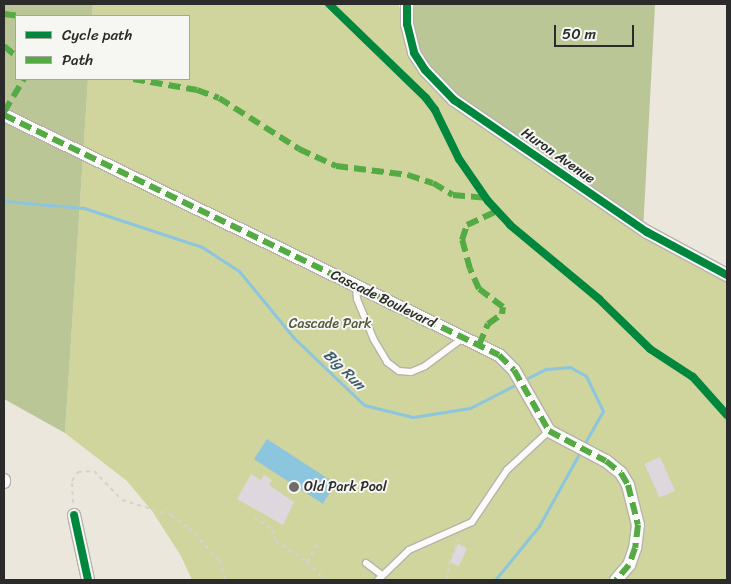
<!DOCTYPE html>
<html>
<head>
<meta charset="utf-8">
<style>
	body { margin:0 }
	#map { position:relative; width:731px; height:584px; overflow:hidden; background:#ebe7dc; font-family:Sriracha,sans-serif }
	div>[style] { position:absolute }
	.green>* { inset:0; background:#cfd59c }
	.forest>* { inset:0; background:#bac696 }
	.water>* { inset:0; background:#8cc5de; transform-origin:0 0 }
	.stream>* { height:3px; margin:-1.5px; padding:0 1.5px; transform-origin:1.5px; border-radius:1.5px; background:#8cc5de }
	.building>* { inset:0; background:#ded8de; transform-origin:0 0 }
	.path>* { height:2px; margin-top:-1px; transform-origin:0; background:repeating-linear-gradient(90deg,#d4d3d0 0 4px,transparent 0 8px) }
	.roads { filter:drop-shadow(1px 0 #b5b3ac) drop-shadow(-1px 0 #b5b3ac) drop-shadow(0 1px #b5b3ac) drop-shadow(0 -1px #b5b3ac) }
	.lane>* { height:6px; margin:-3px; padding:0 3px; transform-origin:3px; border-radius:3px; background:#fcfbfa }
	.street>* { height:12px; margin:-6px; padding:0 6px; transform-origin:6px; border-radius:6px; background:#fcfbfa }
	.quiet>* { height:6px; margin-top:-3px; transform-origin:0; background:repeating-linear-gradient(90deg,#54ab44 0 12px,transparent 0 18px) }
	.cycleway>* { height:8px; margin:-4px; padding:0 4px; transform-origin:4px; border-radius:4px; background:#00873e }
	.dots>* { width:14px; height:14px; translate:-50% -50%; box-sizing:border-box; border:2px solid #f6f6f2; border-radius:50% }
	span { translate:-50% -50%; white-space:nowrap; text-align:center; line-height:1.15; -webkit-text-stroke:4px #f6f6f2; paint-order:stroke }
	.street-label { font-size:14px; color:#2b2b2b }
	.park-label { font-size:14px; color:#555a3d }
	.poi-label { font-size:14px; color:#2b2b2b }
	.left { translate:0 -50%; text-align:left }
	.water-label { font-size:15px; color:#3f5c6a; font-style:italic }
	.frame { position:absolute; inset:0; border:5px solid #2b2b2b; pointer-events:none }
	.legend { position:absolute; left:15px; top:15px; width:175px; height:65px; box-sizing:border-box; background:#f6f6f2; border:1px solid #a5a5a2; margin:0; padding:6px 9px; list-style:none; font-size:15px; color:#2b2b2b }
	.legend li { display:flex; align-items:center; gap:10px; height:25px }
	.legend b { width:25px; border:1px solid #a5a5a2 }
	.scale { position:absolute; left:554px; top:25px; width:80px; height:22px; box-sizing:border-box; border:2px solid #2b2b2b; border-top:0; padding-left:6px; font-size:15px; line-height:18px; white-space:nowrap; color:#2b2b2b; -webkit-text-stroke:4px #f6f6f2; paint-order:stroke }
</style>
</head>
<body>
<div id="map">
	<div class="green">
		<i style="clip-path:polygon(93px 4px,398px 4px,404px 16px,572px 180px,727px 275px,727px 580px,192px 580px,181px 556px,152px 511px,127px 481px,65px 433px,88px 79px,189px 79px,189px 16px,92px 16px)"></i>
	</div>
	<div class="forest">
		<i style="clip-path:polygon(4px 4px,93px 4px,92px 16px,16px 16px,16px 79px,88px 79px,65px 433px,4px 399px)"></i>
		<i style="clip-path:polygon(409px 4px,655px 5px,643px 231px,454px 100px,414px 53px)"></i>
	</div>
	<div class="water">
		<i style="left:267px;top:439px;width:82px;height:24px;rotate:33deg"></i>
	</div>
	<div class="stream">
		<i style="left:4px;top:201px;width:80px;rotate:5deg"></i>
		<i style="left:84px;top:208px;width:124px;rotate:18.3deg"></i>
		<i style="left:202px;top:247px;width:44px;rotate:33deg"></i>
		<i style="left:239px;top:271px;width:87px;rotate:50.6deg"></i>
		<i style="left:294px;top:338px;width:97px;rotate:43.7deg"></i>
		<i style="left:364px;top:405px;width:50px;rotate:13.8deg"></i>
		<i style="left:413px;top:417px;width:58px;rotate:-9deg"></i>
		<i style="left:470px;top:408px;width:55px;rotate:-27deg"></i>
		<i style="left:524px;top:380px;width:25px;rotate:-27deg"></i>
		<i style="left:546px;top:369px;width:24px;rotate:-5deg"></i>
		<i style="left:570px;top:367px;width:18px;rotate:29deg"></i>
		<i style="left:586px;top:376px;width:39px;rotate:64deg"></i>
		<i style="left:603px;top:411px;width:40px;rotate:119.7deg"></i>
		<i style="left:495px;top:580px;width:70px;rotate:-50.8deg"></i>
		<i style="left:539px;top:526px;width:85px;rotate:-61deg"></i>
	</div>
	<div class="building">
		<i style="left:660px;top:457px;width:37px;height:17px;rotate:66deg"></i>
		<i style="clip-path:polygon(251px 474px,261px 480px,264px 475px,272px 480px,269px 485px,294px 502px,283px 525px,237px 499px)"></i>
		<i style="left:458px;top:544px;width:10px;height:20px;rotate:24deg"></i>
	</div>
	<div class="path">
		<i style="left:73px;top:503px;width:22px;rotate:-93deg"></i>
		<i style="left:72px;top:481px;width:11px;rotate:-56deg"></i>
		<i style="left:78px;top:472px;width:16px;rotate:-4deg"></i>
		<i style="left:94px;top:471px;width:40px;rotate:46deg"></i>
		<i style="left:122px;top:500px;width:51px;rotate:17deg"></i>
		<i style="left:171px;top:515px;width:22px;rotate:36deg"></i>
		<i style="left:189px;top:528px;width:44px;rotate:46.8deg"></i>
		<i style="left:219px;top:560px;width:21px;rotate:71deg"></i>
		<i style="left:254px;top:517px;width:22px;rotate:34deg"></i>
		<i style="left:272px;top:529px;width:12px;rotate:76deg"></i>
		<i style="left:275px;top:541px;width:38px;rotate:33deg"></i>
		<i style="left:307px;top:562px;width:21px;rotate:-59deg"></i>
		<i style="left:307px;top:562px;width:25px;rotate:45deg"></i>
		<i style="left:447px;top:580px;width:16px;rotate:-83deg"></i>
		<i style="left:449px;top:564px;width:29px;rotate:-70deg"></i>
	</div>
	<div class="roads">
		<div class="lane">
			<i style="left:356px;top:286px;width:13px;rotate:86deg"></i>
			<i style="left:357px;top:299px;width:44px;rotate:67.5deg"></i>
			<i style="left:374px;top:340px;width:26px;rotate:59deg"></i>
			<i style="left:387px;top:362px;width:15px;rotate:37deg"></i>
			<i style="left:399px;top:371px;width:12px;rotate:5deg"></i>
			<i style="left:411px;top:372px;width:15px;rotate:-23deg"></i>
			<i style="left:425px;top:366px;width:47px;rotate:-36.4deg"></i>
			<i style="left:366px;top:563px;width:20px;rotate:37deg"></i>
			<i style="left:378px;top:580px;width:43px;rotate:-44.1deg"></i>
			<i style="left:409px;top:550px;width:69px;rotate:-24deg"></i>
			<i style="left:472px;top:522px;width:63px;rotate:-56.1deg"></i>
			<i style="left:507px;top:470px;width:57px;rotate:-42.9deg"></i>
		</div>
		<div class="street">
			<i style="left:407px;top:4px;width:20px;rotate:90deg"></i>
			<i style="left:407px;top:24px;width:30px;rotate:76deg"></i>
			<i style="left:414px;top:53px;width:20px;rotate:57deg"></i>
			<i style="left:425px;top:70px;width:42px;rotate:46deg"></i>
			<i style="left:454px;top:100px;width:234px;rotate:34.4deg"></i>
			<i style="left:647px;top:232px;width:91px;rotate:28.3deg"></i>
			<i style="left:4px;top:115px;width:550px;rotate:25.87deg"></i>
			<i style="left:499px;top:355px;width:21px;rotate:45deg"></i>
			<i style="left:514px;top:370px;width:70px;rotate:60.2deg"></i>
			<i style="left:549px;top:431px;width:64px;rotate:27.8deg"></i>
			<i style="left:606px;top:461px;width:19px;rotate:39deg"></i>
			<i style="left:621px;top:473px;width:14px;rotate:60deg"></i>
			<i style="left:628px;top:485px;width:41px;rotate:76deg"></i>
			<i style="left:638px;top:525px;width:23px;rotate:97deg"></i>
			<i style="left:635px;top:548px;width:18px;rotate:109deg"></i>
			<i style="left:629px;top:565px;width:20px;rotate:131deg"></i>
			<i style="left:4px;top:482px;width:2px;rotate:-90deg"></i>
			<i style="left:74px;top:515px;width:66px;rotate:77.8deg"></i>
		</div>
	</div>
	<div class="quiet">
		<i style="left:4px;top:14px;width:16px;rotate:7deg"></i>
		<i style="left:4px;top:46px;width:16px;rotate:40deg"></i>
		<i style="left:133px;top:79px;width:65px;rotate:9.8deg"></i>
		<i style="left:197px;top:90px;width:23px;rotate:20deg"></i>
		<i style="left:219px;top:98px;width:95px;rotate:32.5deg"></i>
		<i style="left:299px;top:149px;width:41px;rotate:24.7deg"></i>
		<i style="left:336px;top:166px;width:73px;rotate:7.1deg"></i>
		<i style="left:408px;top:175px;width:26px;rotate:18deg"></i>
		<i style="left:433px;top:183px;width:23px;rotate:31deg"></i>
		<i style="left:453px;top:195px;width:33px;rotate:5deg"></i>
		<i style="left:4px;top:112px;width:39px;rotate:-59deg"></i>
		<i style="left:4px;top:115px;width:550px;rotate:25.87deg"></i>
		<i style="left:499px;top:355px;width:21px;rotate:45deg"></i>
		<i style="left:514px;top:370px;width:70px;rotate:60.2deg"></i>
		<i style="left:549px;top:431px;width:64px;rotate:27.8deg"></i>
		<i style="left:606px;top:461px;width:19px;rotate:39deg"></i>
		<i style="left:621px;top:473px;width:14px;rotate:60deg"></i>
		<i style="left:628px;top:485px;width:41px;rotate:76deg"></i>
		<i style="left:638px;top:525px;width:23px;rotate:97deg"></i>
		<i style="left:635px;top:548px;width:18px;rotate:109deg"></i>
		<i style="left:629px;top:565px;width:20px;rotate:131deg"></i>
		<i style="left:479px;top:345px;width:23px;rotate:-67deg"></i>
		<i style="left:488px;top:324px;width:17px;rotate:-36deg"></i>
		<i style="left:502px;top:314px;width:7px;rotate:-82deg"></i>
		<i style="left:503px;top:307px;width:30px;rotate:-143deg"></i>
		<i style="left:479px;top:289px;width:22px;rotate:-114deg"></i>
		<i style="left:470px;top:269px;width:30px;rotate:-105deg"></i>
		<i style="left:462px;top:240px;width:16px;rotate:-72deg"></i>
		<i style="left:467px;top:225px;width:33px;rotate:-25deg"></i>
	</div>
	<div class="cycleway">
		<i style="left:329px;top:4px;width:135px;rotate:44.1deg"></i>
		<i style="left:426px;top:98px;width:15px;rotate:53deg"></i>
		<i style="left:435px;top:110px;width:55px;rotate:63.9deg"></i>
		<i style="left:459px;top:159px;width:51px;rotate:55.4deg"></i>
		<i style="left:488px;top:201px;width:33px;rotate:47deg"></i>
		<i style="left:510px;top:225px;width:116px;rotate:39.7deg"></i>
		<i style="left:599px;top:299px;width:71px;rotate:44.4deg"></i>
		<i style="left:650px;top:349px;width:51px;rotate:33.1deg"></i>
		<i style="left:693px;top:377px;width:51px;rotate:48.2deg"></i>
		<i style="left:407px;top:4px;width:20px;rotate:90deg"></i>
		<i style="left:407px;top:24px;width:30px;rotate:76deg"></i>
		<i style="left:414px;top:53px;width:20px;rotate:57deg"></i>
		<i style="left:425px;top:70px;width:42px;rotate:46deg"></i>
		<i style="left:454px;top:100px;width:234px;rotate:34.4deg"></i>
		<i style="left:647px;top:232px;width:91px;rotate:28.3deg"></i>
		<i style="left:74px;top:515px;width:66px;rotate:77.8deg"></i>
	</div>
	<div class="dots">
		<i style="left:294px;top:487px;background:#6e6d69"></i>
	</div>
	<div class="street-label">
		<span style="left:558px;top:156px;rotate:35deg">Huron Avenue</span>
		<span style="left:383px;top:299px;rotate:26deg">Cascade Boulevard</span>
	</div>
	<div class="park-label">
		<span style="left:330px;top:324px">Cascade Park</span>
	</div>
	<div class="poi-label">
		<span class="left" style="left:304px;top:487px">Old Park Pool</span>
	</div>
	<div class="water-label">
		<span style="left:344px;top:370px;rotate:44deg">Big Run</span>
	</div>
	<div class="frame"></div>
	<ul class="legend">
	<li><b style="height:6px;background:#00873e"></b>Cycle path</li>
	<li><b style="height:6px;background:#54ab44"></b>Path</li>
	</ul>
	<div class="scale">50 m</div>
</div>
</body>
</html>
